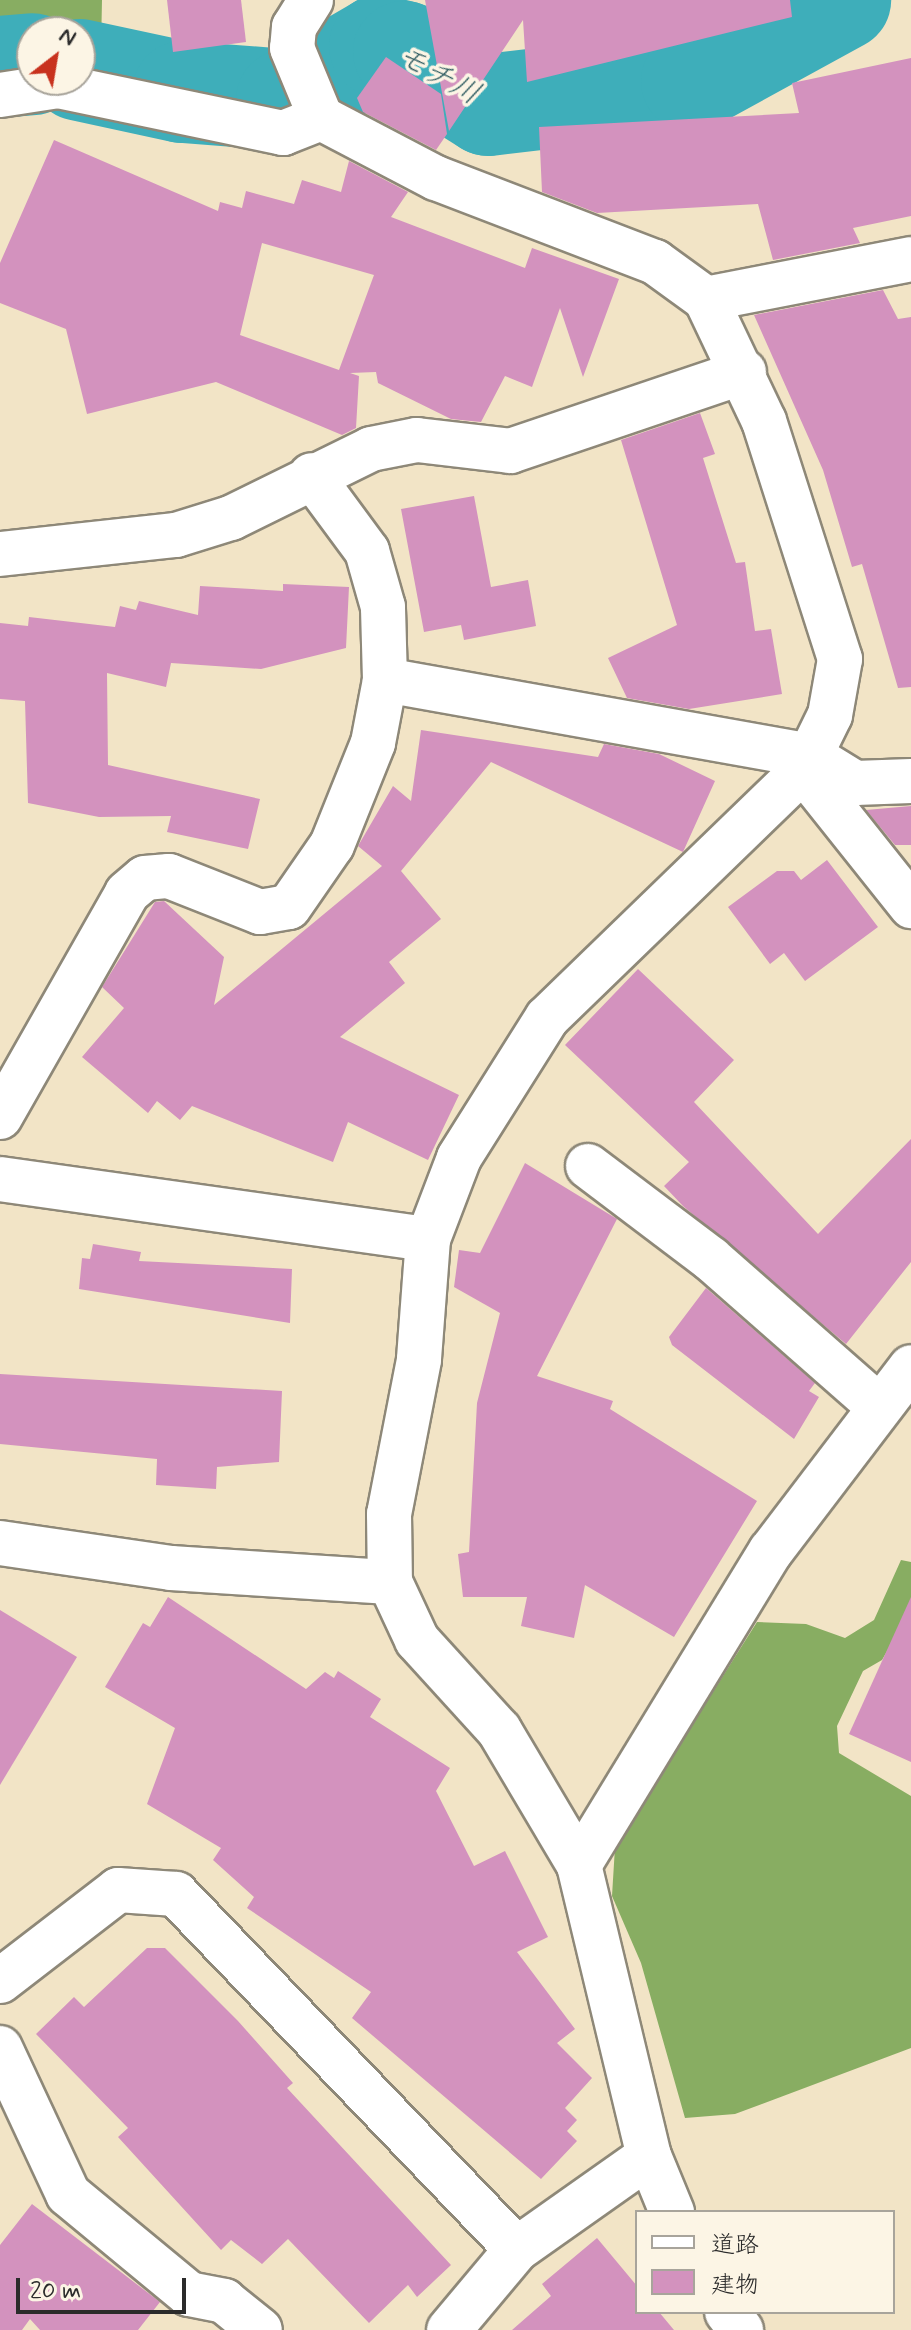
<!DOCTYPE html>
<html>
<head>
<meta charset="utf-8">
<style>
	body { margin:0 }
	#map { position:relative; width:911px; height:2330px; overflow:hidden; background:#f2e4c6; font-family:Mynerve,"Klee One",sans-serif }
	div>[style] { position:absolute }
	.forest>* { inset:0; background:#88ad62 }
	.river>* { height:102px; margin:-51px; padding:0 51px; transform-origin:51px; border-radius:51px; background:#3eaeba }
	.building>* { inset:0; background:#d392be }
	.roads { filter:drop-shadow(2px 0 #8e8878) drop-shadow(-2px 0 #8e8878) drop-shadow(0 2px #8e8878) drop-shadow(0 -2px #8e8878) }
	.minor>* { height:44px; margin:-22px; padding:0 22px; transform-origin:22px; border-radius:22px; background:#fff }
	span { translate:-50% -50%; white-space:nowrap; text-align:center; line-height:1.15; -webkit-text-stroke:7px #fcf5e5; paint-order:stroke }
	.water-label { font-size:30px; color:#335f64; font-style:italic }
	.legend { position:absolute; left:635px; top:2210px; width:260px; height:104px; box-sizing:border-box; background:#fcf5e5; border:2px solid #a8a49b; margin:0; padding:10px 14px; list-style:none; font-size:24px; color:#2b2b2b }
	.legend li { display:flex; align-items:center; gap:16px; height:40px }
	.legend b { width:40px; border:2px solid #a8a49b }
	.north { position:absolute; left:16px; top:16px; width:80px; height:80px; box-sizing:border-box; background:#fcf5e5; border:2px solid #a8a49b; border-radius:50%; rotate:31deg; font-size:22px; font-weight:700; line-height:32px; text-align:center; color:#2b2b2b }
	.north::after { content:''; display:block; margin:auto; width:28px; height:36px; background:#c8321e; clip-path:polygon(50% 0,100% 100%,50% 72%,0 100%) }
	.scale { position:absolute; left:16px; top:2278px; width:170px; height:36px; box-sizing:border-box; border:4px solid #2b2b2b; border-top:0; padding-left:10px; font-size:24px; line-height:28px; white-space:nowrap; color:#2b2b2b; -webkit-text-stroke:6px #fcf5e5; paint-order:stroke }
</style>
</head>
<body>
<div id="map">
	<div class="forest">
		<i style="clip-path:polygon(0 0,102px 0,101px 49px,80px 47px,80px 32px,32px 32px,32px 42px,0 42px)"></i>
		<i style="clip-path:polygon(901px 1560px,911px 1562px,911px 1628px,901px 1627px,882px 1660px,863px 1671px,837px 1726px,839px 1753px,911px 1796px,911px 2048px,735px 2114px,685px 2118px,641px 1963px,612px 1896px,615px 1847px,757px 1622px,806px 1624px,845px 1638px,874px 1620px)"></i>
	</div>
	<div class="river">
		<i style="left:0;top:67px;width:32px;rotate:-5deg"></i>
		<i style="left:80px;top:70px;width:105px;rotate:12.1deg"></i>
		<i style="left:183px;top:92px;width:104px;rotate:4.4deg"></i>
		<i style="left:287px;top:100px;width:108px;rotate:-30.1deg"></i>
		<i style="left:380px;top:46px;width:25px;rotate:14deg"></i>
		<i style="left:404px;top:52px;width:99px;rotate:32.2deg"></i>
		<i style="left:488px;top:105px;width:205px;rotate:-6.7deg"></i>
		<i style="left:692px;top:81px;width:169px;rotate:-28.7deg"></i>
	</div>
	<div class="building">
		<i style="clip-path:polygon(167px 0,241px 0,246px 42px,173px 52px)"></i>
		<i style="clip-path:polygon(425px 0,790px 0,792px 17px,527px 82px,523px 20px,449px 131px)"></i>
		<i style="clip-path:polygon(386px 57px,441px 94px,447px 134px,436px 150px,363px 112px,357px 98px)"></i>
		<i style="clip-path:polygon(911px 58px,911px 216px,853px 228px,860px 243px,773px 260px,758px 204px,597px 213px,542px 192px,539px 127px,799px 113px,792px 83px)"></i>
		<i style="clip-path:polygon(evenodd,54px 140px,218px 211px,220px 202px,242px 208px,246px 191px,294px 204px,302px 180px,341px 192px,349px 161px,408px 192px,391px 217px,525px 268px,532px 248px,619px 279px,583px 377px,560px 308px,532px 387px,505px 376px,481px 422px,451px 419px,378px 383px,376px 372px,350px 373px,359px 376px,356px 428px,342px 435px,216px 382px,87px 414px,66px 329px,0 303px,0 263px,54px 140px,262px 243px,374px 275px,339px 370px,240px 335px,262px 243px)"></i>
		<i style="clip-path:polygon(883px 290px,898px 319px,911px 317px,911px 687px,898px 688px,862px 564px,852px 567px,823px 470px,754px 315px)"></i>
		<i style="clip-path:polygon(700px 413px,715px 454px,703px 458px,736px 563px,745px 562px,755px 631px,771px 629px,782px 694px,689px 709px,627px 698px,608px 658px,677px 625px,621px 440px)"></i>
		<i style="clip-path:polygon(474px 496px,491px 587px,528px 580px,536px 626px,464px 640px,461px 625px,424px 632px,401px 509px)"></i>
		<i style="clip-path:polygon(283px 584px,349px 587px,346px 648px,261px 669px,171px 663px,166px 687px,107px 673px,108px 765px,260px 799px,248px 849px,167px 832px,171px 816px,99px 817px,28px 803px,25px 701px,0 699px,0 623px,28px 626px,29px 617px,115px 627px,120px 606px,136px 610px,139px 601px,198px 615px,200px 586px,283px 591px)"></i>
		<i style="clip-path:polygon(421px 730px,598px 757px,604px 744px,659px 754px,715px 781px,683px 852px,491px 762px,401px 871px,441px 919px,389px 962px,405px 983px,340px 1037px,459px 1095px,428px 1160px,348px 1122px,333px 1162px,192px 1106px,180px 1120px,157px 1101px,148px 1113px,82px 1057px,124px 1008px,102px 987px,155px 902px,164px 901px,224px 957px,214px 1005px,382px 866px,358px 846px,393px 786px,411px 801px)"></i>
		<i style="clip-path:polygon(911px 806px,911px 845px,895px 845px,866px 810px)"></i>
		<i style="clip-path:polygon(827px 860px,878px 927px,805px 981px,784px 953px,770px 964px,728px 907px,777px 871px,794px 871px,801px 880px)"></i>
		<i style="clip-path:polygon(638px 969px,734px 1060px,694px 1102px,818px 1234px,911px 1139px,911px 1262px,846px 1344px,683px 1206px,664px 1186px,689px 1162px,565px 1045px)"></i>
		<i style="clip-path:polygon(525px 1163px,617px 1219px,537px 1376px,613px 1401px,610px 1409px,757px 1501px,674px 1637px,585px 1585px,574px 1638px,521px 1626px,527px 1597px,463px 1597px,458px 1554px,469px 1552px,477px 1403px,500px 1313px,454px 1287px,459px 1250px,480px 1253px)"></i>
		<i style="clip-path:polygon(93px 1244px,141px 1252px,139px 1261px,292px 1269px,290px 1323px,79px 1289px,82px 1258px,90px 1259px)"></i>
		<i style="clip-path:polygon(706px 1288px,815px 1383px,809px 1391px,819px 1397px,794px 1439px,672px 1345px,669px 1337px)"></i>
		<i style="clip-path:polygon(0 1374px,282px 1391px,279px 1462px,217px 1467px,216px 1489px,156px 1485px,157px 1459px,0 1444px)"></i>
		<i style="clip-path:polygon(168px 1597px,306px 1689px,325px 1672px,334px 1678px,338px 1671px,381px 1699px,370px 1717px,450px 1768px,436px 1791px,474px 1866px,505px 1851px,548px 1937px,517px 1952px,575px 2029px,557px 2043px,592px 2078px,565px 2108px,577px 2120px,567px 2131px,577px 2141px,541px 2179px,352px 2018px,371px 1992px,247px 1908px,254px 1897px,213px 1860px,221px 1848px,147px 1804px,175px 1728px,105px 1687px,143px 1623px,150px 1627px)"></i>
		<i style="clip-path:polygon(911px 1597px,911px 1762px,849px 1734px)"></i>
		<i style="clip-path:polygon(0 1610px,77px 1657px,0 1785px)"></i>
		<i style="clip-path:polygon(147px 1948px,165px 1948px,238px 2021px,293px 2083px,287px 2088px,451px 2265px,417px 2297px,408px 2285px,369px 2323px,288px 2239px,262px 2264px,231px 2240px,221px 2250px,118px 2137px,128px 2128px,36px 2034px,74px 1997px,84px 2007px)"></i>
		<i style="clip-path:polygon(32px 2204px,160px 2302px,138px 2330px,40px 2330px,30px 2319px,22px 2330px,0 2330px,0 2245px)"></i>
		<i style="clip-path:polygon(597px 2238px,637px 2286px,637px 2312px,659px 2312px,674px 2330px,512px 2330px,551px 2296px,542px 2284px)"></i>
	</div>
	<div class="roads">
		<div class="minor">
			<i style="left:311px;top:0;width:32px;rotate:122deg"></i>
			<i style="left:294px;top:27px;width:21px;rotate:95deg"></i>
			<i style="left:292px;top:48px;width:76px;rotate:67.5deg"></i>
			<i style="left:321px;top:118px;width:130px;rotate:27.6deg"></i>
			<i style="left:436px;top:178px;width:235px;rotate:21deg"></i>
			<i style="left:655px;top:262px;width:63px;rotate:36deg"></i>
			<i style="left:706px;top:299px;width:135px;rotate:64.6deg"></i>
			<i style="left:764px;top:421px;width:250px;rotate:72.3deg"></i>
			<i style="left:840px;top:659px;width:57px;rotate:100.1deg"></i>
			<i style="left:830px;top:715px;width:61px;rotate:116.1deg"></i>
			<i style="left:803px;top:770px;width:356px;rotate:135.9deg"></i>
			<i style="left:547px;top:1018px;width:165px;rotate:122.2deg"></i>
			<i style="left:459px;top:1158px;width:87px;rotate:110.9deg"></i>
			<i style="left:428px;top:1239px;width:121px;rotate:94.3deg"></i>
			<i style="left:419px;top:1360px;width:157px;rotate:101deg"></i>
			<i style="left:389px;top:1514px;width:68px;rotate:89.2deg"></i>
			<i style="left:390px;top:1582px;width:64px;rotate:65deg"></i>
			<i style="left:417px;top:1640px;width:122px;rotate:47.7deg"></i>
			<i style="left:499px;top:1730px;width:157px;rotate:59.3deg"></i>
			<i style="left:579px;top:1865px;width:299px;rotate:76.5deg"></i>
			<i style="left:649px;top:2156px;width:61px;rotate:67.7deg"></i>
			<i style="left:0;top:95px;width:59px;rotate:-8.8deg"></i>
			<i style="left:58px;top:86px;width:230px;rotate:11.8deg"></i>
			<i style="left:283px;top:133px;width:41px;rotate:-21.5deg"></i>
			<i style="left:706px;top:299px;width:209px;rotate:-11deg"></i>
			<i style="left:0;top:554px;width:177px;rotate:-6.2deg"></i>
			<i style="left:176px;top:535px;width:58px;rotate:-17.2deg"></i>
			<i style="left:231px;top:518px;width:156px;rotate:-26.2deg"></i>
			<i style="left:371px;top:449px;width:47px;rotate:-11.1deg"></i>
			<i style="left:417px;top:440px;width:94px;rotate:6.7deg"></i>
			<i style="left:510px;top:451px;width:247px;rotate:-18.7deg"></i>
			<i style="left:385px;top:680px;width:433px;rotate:10.1deg"></i>
			<i style="left:811px;top:756px;width:52px;rotate:31.5deg"></i>
			<i style="left:855px;top:783px;width:56px;rotate:-2deg"></i>
			<i style="left:803px;top:770px;width:174px;rotate:51.5deg"></i>
			<i style="left:0;top:1117px;width:257px;rotate:-60.4deg"></i>
			<i style="left:127px;top:893px;width:23px;rotate:-40deg"></i>
			<i style="left:145px;top:878px;width:24px;rotate:-5deg"></i>
			<i style="left:169px;top:876px;width:98px;rotate:21.6deg"></i>
			<i style="left:260px;top:912px;width:29px;rotate:-10deg"></i>
			<i style="left:289px;top:907px;width:75px;rotate:-55.3deg"></i>
			<i style="left:332px;top:845px;width:110px;rotate:-68.1deg"></i>
			<i style="left:373px;top:743px;width:64px;rotate:-79.2deg"></i>
			<i style="left:385px;top:680px;width:73px;rotate:-91.6deg"></i>
			<i style="left:383px;top:607px;width:58px;rotate:-105.9deg"></i>
			<i style="left:367px;top:551px;width:94px;rotate:-126.4deg"></i>
			<i style="left:588px;top:1166px;width:154px;rotate:37.1deg"></i>
			<i style="left:711px;top:1259px;width:220px;rotate:41.3deg"></i>
			<i style="left:0;top:1179px;width:432px;rotate:8deg"></i>
			<i style="left:0;top:1543px;width:173px;rotate:8.3deg"></i>
			<i style="left:171px;top:1568px;width:219px;rotate:3.7deg"></i>
			<i style="left:579px;top:1865px;width:368px;rotate:-58.6deg"></i>
			<i style="left:771px;top:1551px;width:231px;rotate:-52.7deg"></i>
			<i style="left:0;top:1981px;width:149px;rotate:-37.6deg"></i>
			<i style="left:118px;top:1890px;width:58px;rotate:3.9deg"></i>
			<i style="left:176px;top:1894px;width:492px;rotate:46.2deg"></i>
			<i style="left:0;top:2048px;width:161px;rotate:65deg"></i>
			<i style="left:68px;top:2194px;width:157px;rotate:39.6deg"></i>
			<i style="left:189px;top:2294px;width:36px;rotate:11deg"></i>
			<i style="left:224px;top:2301px;width:46px;rotate:38.9deg"></i>
			<i style="left:727px;top:2312px;width:23px;rotate:52deg"></i>
			<i style="left:449px;top:2330px;width:106px;rotate:-50deg"></i>
			<i style="left:517px;top:2249px;width:161px;rotate:-35.2deg"></i>
		</div>
	</div>
	<div class="water-label">
		<span style="left:438px;top:76px;rotate:29deg">モチ川</span>
	</div>
	<ul class="legend">
	<li><b style="height:10px;background:#fff"></b>道路</li>
	<li><b style="height:22px;background:#d392be"></b>建物</li>
	</ul>
	<div class="north">N</div>
	<div class="scale">20 m</div>
</div>
</body>
</html>
